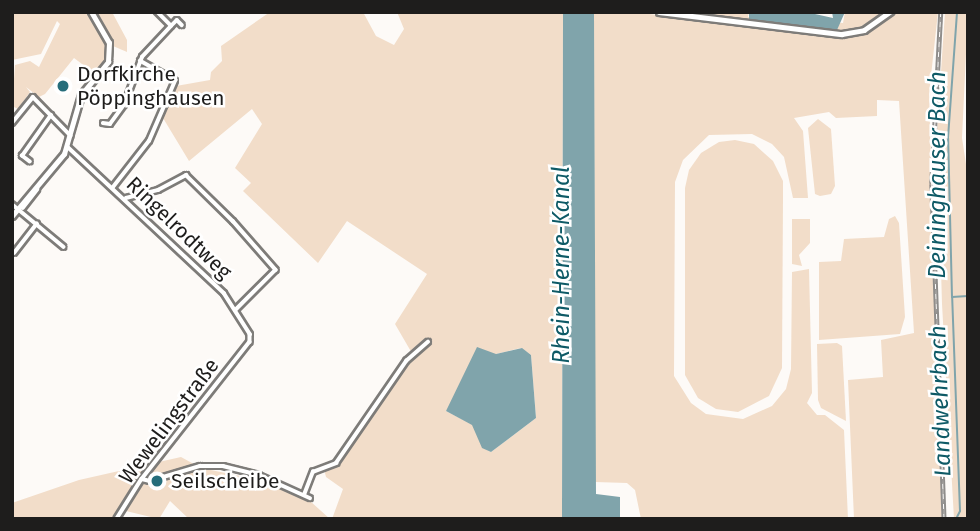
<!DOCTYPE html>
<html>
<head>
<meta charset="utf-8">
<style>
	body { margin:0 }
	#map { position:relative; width:980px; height:531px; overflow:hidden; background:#fdfaf7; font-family:"Fira Sans",sans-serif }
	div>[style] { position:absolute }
	.green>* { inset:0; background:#f2ddc9 }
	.water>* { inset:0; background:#80a4ab }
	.stream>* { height:2px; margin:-1px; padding:0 1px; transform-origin:1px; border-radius:1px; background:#80a4ab }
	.roads { filter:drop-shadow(2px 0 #7e7c79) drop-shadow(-2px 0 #7e7c79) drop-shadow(0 2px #7e7c79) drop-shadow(0 -2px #7e7c79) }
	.minor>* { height:3.5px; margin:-1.75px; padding:0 1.75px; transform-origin:1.75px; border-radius:1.75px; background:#fff }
	.secondary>* { height:4.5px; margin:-2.25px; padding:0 2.25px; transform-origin:2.25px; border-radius:2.25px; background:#fff }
	.rail>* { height:4.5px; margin-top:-2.25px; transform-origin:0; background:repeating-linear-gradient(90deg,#fff 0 5px,#8f8d8b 0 10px); box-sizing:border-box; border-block:2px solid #8f8d8b }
	.dots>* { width:19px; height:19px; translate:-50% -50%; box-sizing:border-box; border:4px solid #fff; border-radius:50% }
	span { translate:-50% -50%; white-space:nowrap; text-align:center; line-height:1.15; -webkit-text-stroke:5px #fff; paint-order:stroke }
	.poi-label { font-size:21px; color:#1e1d1c }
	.left { translate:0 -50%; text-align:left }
	.street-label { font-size:21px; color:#1e1d1c }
	.water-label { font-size:23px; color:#0e5a66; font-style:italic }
	.frame { position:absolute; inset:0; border:14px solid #1e1d1c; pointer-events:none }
</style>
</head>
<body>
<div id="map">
	<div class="green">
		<i style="clip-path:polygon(12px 12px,112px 12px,127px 40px,127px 52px,106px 43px,104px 61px,94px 73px,74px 58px,45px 94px,39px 97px,26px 87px,30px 92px,18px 109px,12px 106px,15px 65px,30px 61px,39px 67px,60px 24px,57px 21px,41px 54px,12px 60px)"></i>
		<i style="clip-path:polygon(evenodd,270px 12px,363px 12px,376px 36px,394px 45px,404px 29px,397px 12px,563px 12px,562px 519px,332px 519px,343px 489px,326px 477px,324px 469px,338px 463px,413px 355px,395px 324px,427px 274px,347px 221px,318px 263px,243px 191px,251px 183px,235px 168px,262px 124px,252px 109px,189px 161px,163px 118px,176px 86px,210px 80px,211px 72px,222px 61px,221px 46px,270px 12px,521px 348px,531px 355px,536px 418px,491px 452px,482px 447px,473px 425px,446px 411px,496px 354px,521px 348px)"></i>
		<i style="clip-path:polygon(594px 12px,633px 12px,840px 37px,868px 30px,894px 12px,938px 12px,929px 94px,942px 519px,854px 519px,848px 380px,883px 377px,881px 340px,914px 333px,899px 101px,877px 100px,877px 116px,836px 118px,829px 112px,794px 118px,803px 131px,808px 198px,793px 198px,784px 157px,772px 144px,752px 134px,709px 135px,683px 160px,675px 182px,674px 376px,691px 403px,706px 414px,743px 419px,772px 406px,786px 389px,791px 369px,792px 272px,809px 269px,812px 393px,807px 403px,817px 415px,825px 415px,844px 430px,848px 519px,641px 519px,635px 490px,627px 483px,595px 482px)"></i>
		<i style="clip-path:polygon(677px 12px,749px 12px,748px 17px,843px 23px,845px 12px,887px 12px,866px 26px,842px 32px)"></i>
		<i style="clip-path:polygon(945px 12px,968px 12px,962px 138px,968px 177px,968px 519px,954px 519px,942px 304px,937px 131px)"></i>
		<i style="clip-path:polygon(818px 119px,831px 129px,835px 186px,831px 194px,820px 196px,815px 194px,808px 128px)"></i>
		<i style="clip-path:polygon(735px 140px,754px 144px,773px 161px,783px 181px,783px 198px,782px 368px,769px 396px,738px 412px,716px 409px,698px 398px,685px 375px,685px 188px,689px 170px,701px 153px,719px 142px)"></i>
		<i style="clip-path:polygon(895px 216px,899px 223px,905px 317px,900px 334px,819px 340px,819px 262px,841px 261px,844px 239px,884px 237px,889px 219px)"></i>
		<i style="clip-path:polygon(792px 219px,810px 219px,810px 243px,799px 255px,802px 266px,792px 264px)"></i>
		<i style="clip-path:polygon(837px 343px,842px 346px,846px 421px,821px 408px,818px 400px,817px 344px)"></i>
		<i style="clip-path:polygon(181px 457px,201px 468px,270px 482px,310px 501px,330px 519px,189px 519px,170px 501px,159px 519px,126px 511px,121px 519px,12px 519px,12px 503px,79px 480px)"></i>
	</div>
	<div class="water">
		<i style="clip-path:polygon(563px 12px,594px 12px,596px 494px,620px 497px,620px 519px,562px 519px)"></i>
		<i style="clip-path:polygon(749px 12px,806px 12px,833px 18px,832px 12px,845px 12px,837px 30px,749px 20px)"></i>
		<i style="clip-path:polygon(477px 347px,496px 354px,522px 348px,531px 355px,536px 418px,491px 452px,482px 448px,472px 425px,446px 411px)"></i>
	</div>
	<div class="stream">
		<i style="left:952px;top:297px;width:159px;rotate:-91.4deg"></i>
		<i style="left:948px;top:138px;width:126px;rotate:-85.9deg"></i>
		<i style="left:956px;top:519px;width:9px;rotate:-63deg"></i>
		<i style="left:960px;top:511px;width:214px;rotate:-92.1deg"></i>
		<i style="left:952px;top:297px;width:16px;rotate:-4deg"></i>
	</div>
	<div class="roads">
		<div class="minor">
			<i style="left:171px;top:26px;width:8px;rotate:-45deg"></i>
			<i style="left:177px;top:20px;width:7px;rotate:45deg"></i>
			<i style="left:12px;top:123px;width:33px;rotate:-51deg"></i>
			<i style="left:33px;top:97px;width:54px;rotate:45.7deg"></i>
			<i style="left:103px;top:123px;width:7px;rotate:8deg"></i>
			<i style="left:110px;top:124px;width:24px;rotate:-54deg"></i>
			<i style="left:124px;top:105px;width:51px;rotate:-69.4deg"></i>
			<i style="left:142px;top:57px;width:42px;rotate:-46.9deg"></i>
			<i style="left:171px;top:26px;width:20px;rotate:-135deg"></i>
			<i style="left:68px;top:147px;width:214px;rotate:43.1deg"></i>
			<i style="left:224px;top:293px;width:49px;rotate:57.6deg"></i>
			<i style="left:250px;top:334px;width:8px;rotate:90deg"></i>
			<i style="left:250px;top:342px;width:174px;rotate:128.2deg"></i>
			<i style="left:142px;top:479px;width:47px;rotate:122deg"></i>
			<i style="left:30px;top:162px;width:10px;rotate:-143deg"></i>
			<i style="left:22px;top:156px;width:50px;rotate:-54.7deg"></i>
			<i style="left:113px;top:187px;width:58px;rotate:-52deg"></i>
			<i style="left:149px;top:141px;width:65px;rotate:-66.6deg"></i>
			<i style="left:175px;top:81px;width:40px;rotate:-150.3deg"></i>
			<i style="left:126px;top:198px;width:33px;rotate:-14deg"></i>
			<i style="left:158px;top:190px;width:32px;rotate:-28deg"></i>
			<i style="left:186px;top:175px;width:66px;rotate:44.4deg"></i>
			<i style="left:233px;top:221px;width:65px;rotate:48.7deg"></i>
			<i style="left:276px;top:270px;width:57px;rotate:135deg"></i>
			<i style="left:12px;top:204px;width:67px;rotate:39.6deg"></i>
			<i style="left:14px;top:253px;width:37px;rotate:-52deg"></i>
			<i style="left:142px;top:479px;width:8px;rotate:14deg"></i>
			<i style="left:150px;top:481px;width:52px;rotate:-16.7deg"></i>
			<i style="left:200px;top:466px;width:23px"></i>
			<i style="left:223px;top:466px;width:37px;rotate:14deg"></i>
			<i style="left:259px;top:475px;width:56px;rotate:24.3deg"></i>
			<i style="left:304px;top:495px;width:25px;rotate:-69deg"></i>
			<i style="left:313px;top:472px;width:25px;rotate:-21deg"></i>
			<i style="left:336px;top:463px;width:124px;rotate:-55.5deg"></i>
			<i style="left:406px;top:361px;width:29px;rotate:-41deg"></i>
		</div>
		<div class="secondary">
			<i style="left:659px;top:12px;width:184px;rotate:6.9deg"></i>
			<i style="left:842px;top:34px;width:22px;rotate:-10deg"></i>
			<i style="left:864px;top:30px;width:32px;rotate:-35deg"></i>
			<i style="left:22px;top:207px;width:23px;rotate:-52deg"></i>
			<i style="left:12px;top:216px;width:81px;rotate:-50deg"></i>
			<i style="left:64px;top:154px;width:61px;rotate:-73.9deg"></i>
			<i style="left:81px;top:95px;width:43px;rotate:-50.7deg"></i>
			<i style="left:108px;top:62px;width:19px;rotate:-87deg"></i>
			<i style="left:109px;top:43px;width:36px;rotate:-120deg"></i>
		</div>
	</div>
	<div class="rail">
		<i style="left:941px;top:12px;width:172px;rotate:93deg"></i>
		<i style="left:932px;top:184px;width:335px;rotate:87.9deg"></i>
	</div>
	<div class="dots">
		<i style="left:63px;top:86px;background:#266d7a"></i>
		<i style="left:157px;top:481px;background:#266d7a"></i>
	</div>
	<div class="poi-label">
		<span class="left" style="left:77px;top:86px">Dorfkirche<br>Pöppinghausen</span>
		<span class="left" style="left:171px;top:481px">Seilscheibe</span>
	</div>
	<div class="street-label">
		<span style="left:179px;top:228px;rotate:44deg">Ringelrodtweg</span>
		<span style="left:169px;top:421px;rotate:-53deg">Wewelingstraße</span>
	</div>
	<div class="water-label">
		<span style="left:937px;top:175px;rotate:-90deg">Deininghauser Bach</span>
		<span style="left:561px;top:265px;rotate:-90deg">Rhein-Herne-Kanal</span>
		<span style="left:940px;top:401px;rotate:-92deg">Landwehrbach</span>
	</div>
	<div class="frame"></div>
</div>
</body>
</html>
